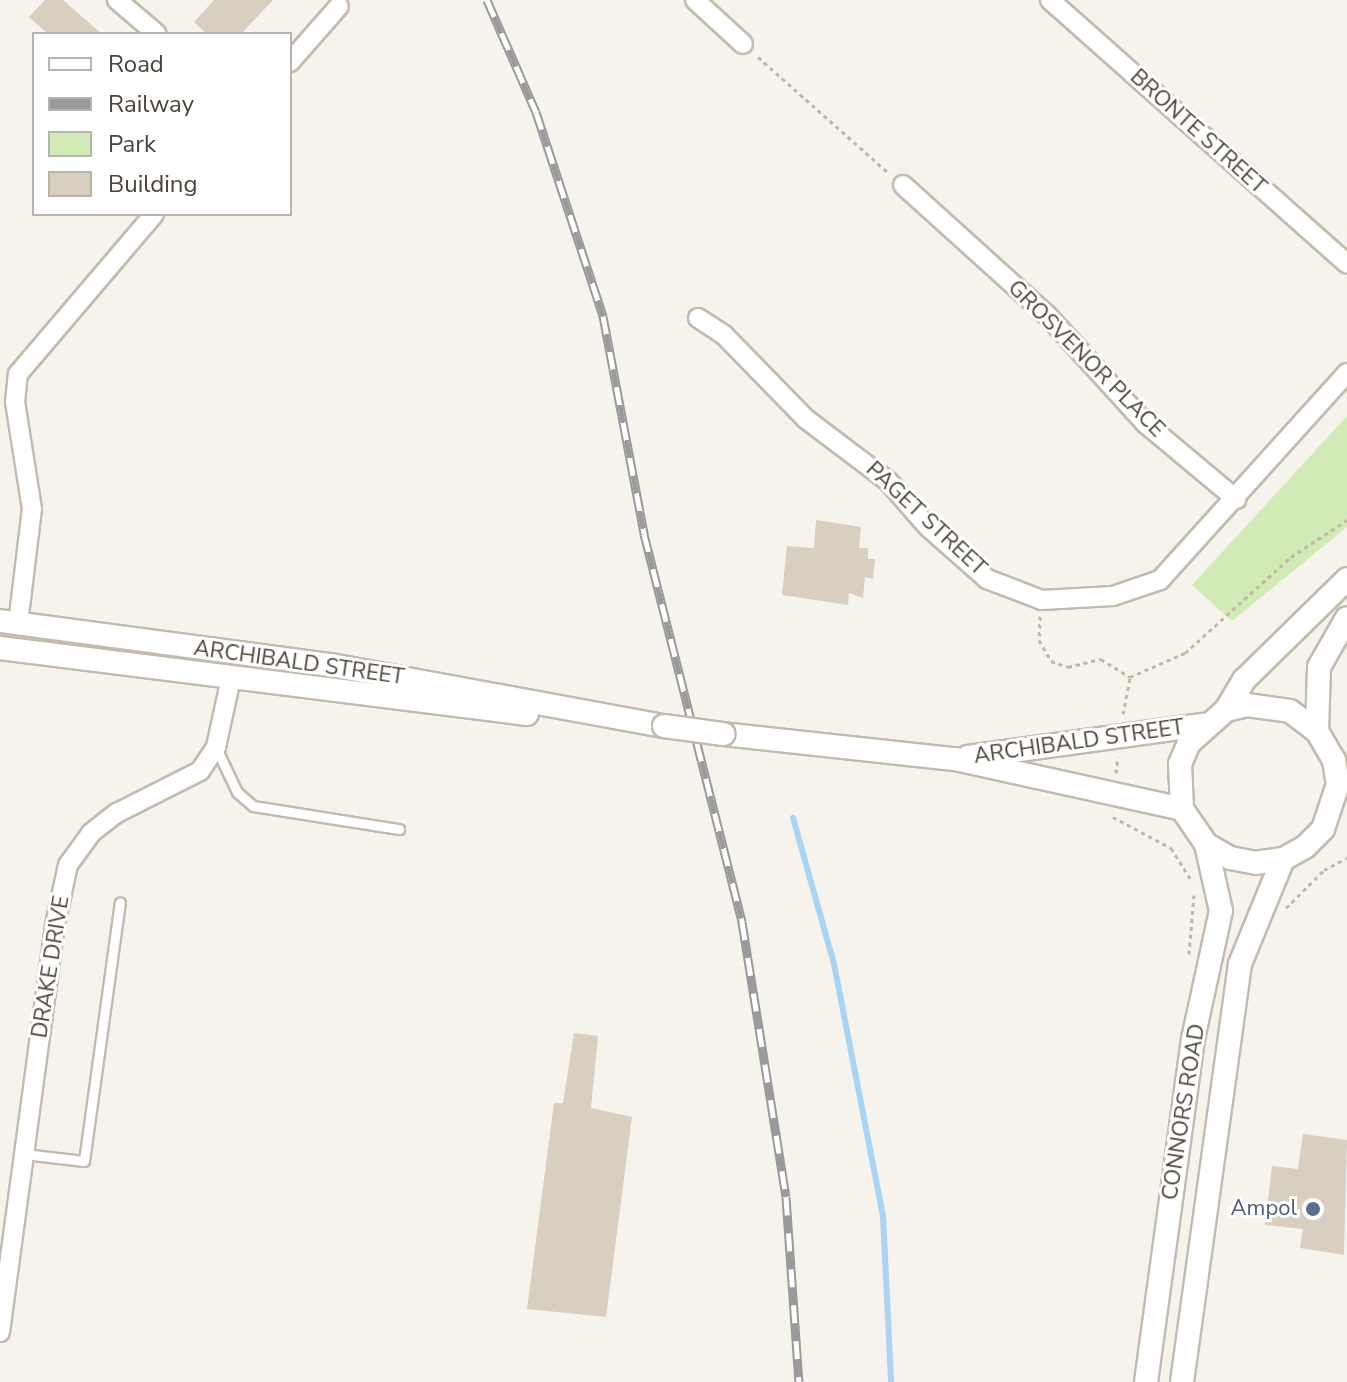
<!DOCTYPE html>
<html>
<head>
<meta charset="utf-8">
<style>
	body { margin:0 }
	#map { position:relative; width:1347px; height:1382px; overflow:hidden; background:#f6f3ec; font-family:"Nunito Sans",sans-serif }
	div>[style] { position:absolute }
	.green>* { inset:0; background:#d2eab5 }
	.stream>* { height:6px; margin:-3px; padding:0 3px; transform-origin:3px; border-radius:3px; background:#a9d4f2 }
	.building>* { inset:0; background:#d8cfc1 }
	.path>* { height:3px; margin-top:-1.5px; transform-origin:0; background:repeating-linear-gradient(90deg,#c4b79f 0 4px,transparent 0 8px) }
	.roads { filter:drop-shadow(2px 0 #c2bbae) drop-shadow(-2px 0 #c2bbae) drop-shadow(0 2px #c2bbae) drop-shadow(0 -2px #c2bbae) }
	.service>* { height:9px; margin:-4.5px; padding:0 4.5px; transform-origin:4.5px; border-radius:4.5px; background:#fff }
	.minor>* { height:18px; margin:-9px; padding:0 9px; transform-origin:9px; border-radius:9px; background:#fff }
	.tertiary>* { height:22px; margin:-11px; padding:0 11px; transform-origin:11px; border-radius:11px; background:#fff }
	.rail>* { height:9px; margin-top:-4.5px; transform-origin:0; background:repeating-linear-gradient(90deg,#fff 0 18px,#9a9a9a 0 36px); box-sizing:border-box; border-block:2px solid #9a9a9a }
	.bridges { filter:drop-shadow(2px 0 #c2bbae) drop-shadow(-2px 0 #c2bbae) drop-shadow(0 2px #c2bbae) drop-shadow(0 -2px #c2bbae) }
	.tertiary-bridge>* { height:22px; margin:-11px; padding:0 11px; transform-origin:11px; border-radius:11px; background:#fff }
	.dots>* { width:22px; height:22px; translate:-50% -50%; box-sizing:border-box; border:4px solid #fff; border-radius:50% }
	span { translate:-50% -50%; white-space:nowrap; text-align:center; line-height:1.15; -webkit-text-stroke:6px #fff; paint-order:stroke }
	.street-label { font-size:22px; color:#4b4439 }
	.service-label { font-size:22px; color:#4e5e75 }
	.right { translate:-100% -50%; text-align:right }
	.legend { position:absolute; left:32px; top:32px; width:260px; height:184px; box-sizing:border-box; background:#fff; border:2px solid #b7b4b0; margin:0; padding:10px 14px; list-style:none; font-size:24px; color:#4b4439 }
	.legend li { display:flex; align-items:center; gap:16px; height:40px }
	.legend b { width:40px; border:2px solid #b7b4b0 }
</style>
</head>
<body>
<div id="map">
	<div class="green">
		<i style="clip-path:polygon(1347px 416px,1347px 527px,1232px 621px,1192px 585px)"></i>
	</div>
	<div class="stream">
		<i style="left:793px;top:818px;width:152px;rotate:74.3deg"></i>
		<i style="left:834px;top:964px;width:257px;rotate:79deg"></i>
		<i style="left:883px;top:1216px;width:166px;rotate:87.2deg"></i>
	</div>
	<div class="building">
		<i style="clip-path:polygon(45px 0,63px 0,102px 34px,48px 34px,29px 17px)"></i>
		<i style="clip-path:polygon(214px 0,273px 0,241px 34px,207px 34px,194px 22px)"></i>
		<i style="clip-path:polygon(816px 520px,861px 527px,859px 548px,868px 548px,868px 559px,875px 559px,873px 579px,865px 577px,863px 598px,849px 593px,848px 605px,782px 595px,787px 546px,814px 548px)"></i>
		<i style="clip-path:polygon(574px 1033px,598px 1036px,591px 1108px,632px 1117px,606px 1317px,527px 1309px,554px 1103px,563px 1103px)"></i>
		<i style="clip-path:polygon(1303px 1134px,1347px 1140px,1344px 1255px,1300px 1248px,1303px 1229px,1265px 1225px,1272px 1166px,1298px 1169px)"></i>
	</div>
	<div class="path">
		<i style="left:758px;top:57px;width:176px;rotate:41.6deg"></i>
		<i style="left:1040px;top:616px;width:24px;rotate:92deg"></i>
		<i style="left:1039px;top:640px;width:24px;rotate:60deg"></i>
		<i style="left:1051px;top:661px;width:18px;rotate:19deg"></i>
		<i style="left:1068px;top:667px;width:34px;rotate:-14deg"></i>
		<i style="left:1101px;top:659px;width:34px;rotate:32deg"></i>
		<i style="left:1123px;top:714px;width:38px;rotate:-79deg"></i>
		<i style="left:1130px;top:677px;width:60px;rotate:-23.6deg"></i>
		<i style="left:1185px;top:653px;width:143px;rotate:-42.2deg"></i>
		<i style="left:1291px;top:557px;width:67px;rotate:-33.5deg"></i>
		<i style="left:1116px;top:773px;width:16px;rotate:-83deg"></i>
		<i style="left:1113px;top:817px;width:66px;rotate:28.1deg"></i>
		<i style="left:1171px;top:848px;width:38px;rotate:58deg"></i>
		<i style="left:1286px;top:908px;width:54px;rotate:-45deg"></i>
		<i style="left:1324px;top:870px;width:26px;rotate:-28deg"></i>
		<i style="left:1189px;top:954px;width:59px;rotate:-85.2deg"></i>
	</div>
	<div class="roads">
		<div class="service">
			<i style="left:217px;top:750px;width:47px;rotate:64.5deg"></i>
			<i style="left:237px;top:792px;width:21px;rotate:41deg"></i>
			<i style="left:253px;top:806px;width:148px;rotate:9deg"></i>
			<i style="left:24px;top:1154px;width:60px;rotate:6.7deg"></i>
			<i style="left:84px;top:1161px;width:261px;rotate:-82.1deg"></i>
		</div>
		<div class="minor">
			<i style="left:117px;top:0;width:52px;rotate:40.4deg"></i>
			<i style="left:695px;top:0;width:65px;rotate:42.5deg"></i>
			<i style="left:1050px;top:0;width:397px;rotate:41.6deg"></i>
			<i style="left:290px;top:62px;width:74px;rotate:-48.8deg"></i>
			<i style="left:903px;top:185px;width:194px;rotate:42.1deg"></i>
			<i style="left:1047px;top:315px;width:146px;rotate:47.8deg"></i>
			<i style="left:1145px;top:423px;width:119px;rotate:39.9deg"></i>
			<i style="left:698px;top:318px;width:31px;rotate:33deg"></i>
			<i style="left:724px;top:335px;width:117px;rotate:45.7deg"></i>
			<i style="left:806px;top:419px;width:103px;rotate:37.1deg"></i>
			<i style="left:888px;top:481px;width:61px;rotate:49deg"></i>
			<i style="left:928px;top:527px;width:79px;rotate:41.4deg"></i>
			<i style="left:987px;top:579px;width:59px;rotate:20.9deg"></i>
			<i style="left:1042px;top:600px;width:71px;rotate:-3.2deg"></i>
			<i style="left:1113px;top:596px;width:50px;rotate:-18.8deg"></i>
			<i style="left:1160px;top:580px;width:279px;rotate:-47.9deg"></i>
			<i style="left:18px;top:624px;width:116px;rotate:-83.1deg"></i>
			<i style="left:32px;top:509px;width:108px;rotate:-99deg"></i>
			<i style="left:15px;top:402px;width:28px;rotate:-84deg"></i>
			<i style="left:18px;top:374px;width:210px;rotate:-49.6deg"></i>
			<i style="left:0;top:1332px;width:411px;rotate:-82.3deg"></i>
			<i style="left:55px;top:925px;width:61px;rotate:-77.8deg"></i>
			<i style="left:68px;top:865px;width:39px;rotate:-54deg"></i>
			<i style="left:91px;top:833px;width:33px;rotate:-38deg"></i>
			<i style="left:117px;top:813px;width:93px;rotate:-26.8deg"></i>
			<i style="left:200px;top:771px;width:29px;rotate:-56deg"></i>
			<i style="left:216px;top:747px;width:71px;rotate:-77.7deg"></i>
		</div>
		<div class="tertiary">
			<i style="left:0;top:621px;width:334px;rotate:7.6deg"></i>
			<i style="left:331px;top:665px;width:339px;rotate:10.4deg"></i>
			<i style="left:0;top:648px;width:531px;rotate:7.14deg"></i>
			<i style="left:1226px;top:710px;width:22px;rotate:-13deg"></i>
			<i style="left:1247px;top:705px;width:43px;rotate:7.9deg"></i>
			<i style="left:1290px;top:711px;width:34px;rotate:37deg"></i>
			<i style="left:1317px;top:731px;width:34px;rotate:60deg"></i>
			<i style="left:1334px;top:760px;width:24px;rotate:81deg"></i>
			<i style="left:1338px;top:784px;width:47px;rotate:108.4deg"></i>
			<i style="left:1323px;top:829px;width:25px;rotate:135deg"></i>
			<i style="left:1305px;top:847px;width:25px;rotate:151deg"></i>
			<i style="left:1283px;top:859px;width:27px;rotate:172deg"></i>
			<i style="left:1256px;top:863px;width:26px;rotate:-169deg"></i>
			<i style="left:1230px;top:858px;width:28px;rotate:-150deg"></i>
			<i style="left:1206px;top:844px;width:42px;rotate:-124.4deg"></i>
			<i style="left:1182px;top:809px;width:45px;rotate:-92.5deg"></i>
			<i style="left:1180px;top:764px;width:23px;rotate:-67deg"></i>
			<i style="left:1189px;top:743px;width:50px;rotate:-41.7deg"></i>
			<i style="left:1226px;top:710px;width:35px;rotate:-59deg"></i>
			<i style="left:1244px;top:680px;width:144px;rotate:-44.4deg"></i>
			<i style="left:1317px;top:731px;width:64px;rotate:-88.2deg"></i>
			<i style="left:1319px;top:667px;width:56px;rotate:-60.3deg"></i>
			<i style="left:723px;top:734px;width:233px;rotate:6.2deg"></i>
			<i style="left:955px;top:759px;width:232px;rotate:12.4deg"></i>
			<i style="left:968px;top:757px;width:237px;rotate:-7.8deg"></i>
			<i style="left:1146px;top:1382px;width:346px;rotate:-82.2deg"></i>
			<i style="left:1193px;top:1039px;width:131px;rotate:-77.7deg"></i>
			<i style="left:1221px;top:911px;width:69px;rotate:-102.6deg"></i>
			<i style="left:1182px;top:1382px;width:422px;rotate:-82.1deg"></i>
			<i style="left:1240px;top:964px;width:113px;rotate:-67.7deg"></i>
		</div>
	</div>
	<div class="rail">
		<i style="left:487px;top:0;width:122px;rotate:66.4deg"></i>
		<i style="left:536px;top:112px;width:215px;rotate:71.8deg"></i>
		<i style="left:603px;top:316px;width:222px;rotate:79.3deg"></i>
		<i style="left:644px;top:534px;width:400px;rotate:75.8deg"></i>
		<i style="left:742px;top:922px;width:278px;rotate:80.9deg"></i>
		<i style="left:786px;top:1197px;width:185px;rotate:86deg"></i>
	</div>
	<div class="bridges">
		<div class="tertiary-bridge">
			<i style="left:664px;top:726px;width:60px;rotate:7.7deg"></i>
		</div>
	</div>
	<div class="dots">
		<i style="left:1313px;top:1209px;background:#5c6f8a"></i>
	</div>
	<div class="street-label">
		<span style="left:1198px;top:132px;rotate:42deg">BRONTE STREET</span>
		<span style="left:1086px;top:359px;rotate:45deg">GROSVENOR PLACE</span>
		<span style="left:926px;top:519px;rotate:43deg">PAGET STREET</span>
		<span style="left:299px;top:663px;rotate:8deg">ARCHIBALD STREET</span>
		<span style="left:1079px;top:742px;rotate:-8deg">ARCHIBALD STREET</span>
		<span style="left:51px;top:967px;rotate:-81deg">DRAKE DRIVE</span>
		<span style="left:1184px;top:1112px;rotate:-81deg">CONNORS ROAD</span>
	</div>
	<div class="service-label">
		<span class="right" style="left:1297px;top:1209px">Ampol</span>
	</div>
	<ul class="legend">
	<li><b style="height:10px;background:#fff"></b>Road</li>
	<li><b style="height:10px;background:#9a9a9a"></b>Railway</li>
	<li><b style="height:22px;background:#d2eab5"></b>Park</li>
	<li><b style="height:22px;background:#d8cfc1"></b>Building</li>
	</ul>
</div>
</body>
</html>
